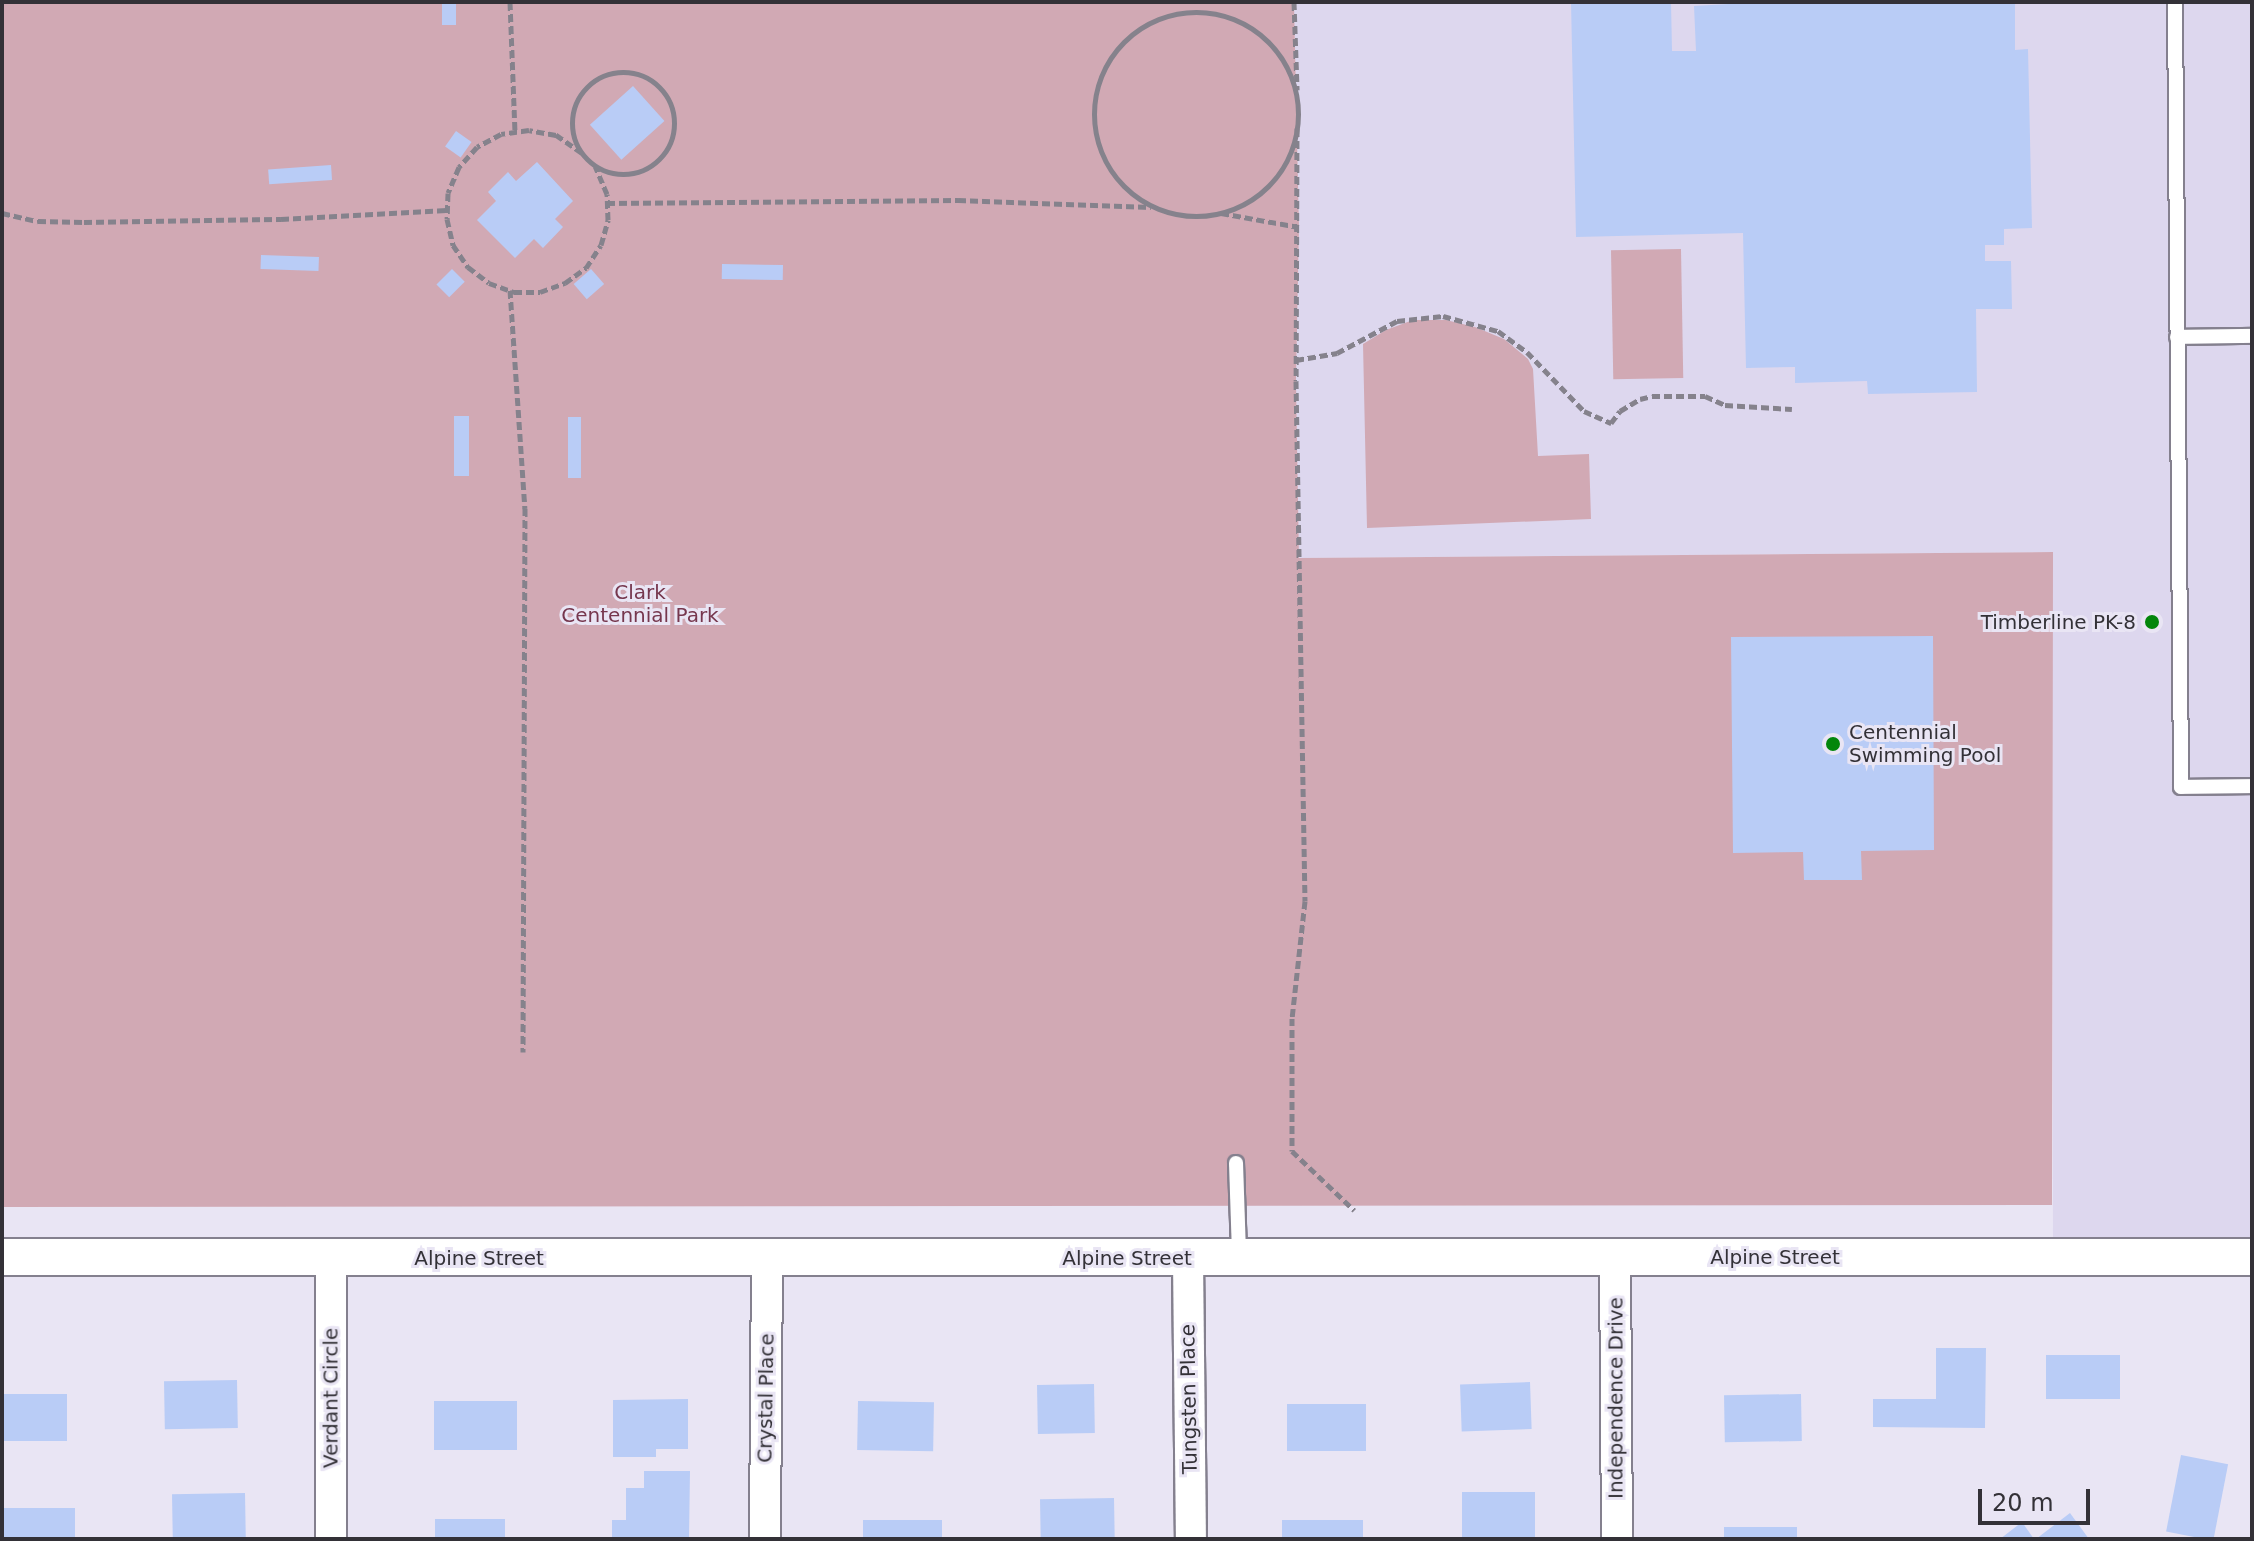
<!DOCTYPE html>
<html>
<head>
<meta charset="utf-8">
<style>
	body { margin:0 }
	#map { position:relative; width:2254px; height:1541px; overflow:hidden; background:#e9e5f4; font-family:"DejaVu Sans",sans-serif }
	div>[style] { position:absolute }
	.built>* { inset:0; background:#ddd7ee }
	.green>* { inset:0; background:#d1a9b4; transform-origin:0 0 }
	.building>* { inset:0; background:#b9ccf6; transform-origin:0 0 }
	.path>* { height:5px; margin-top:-2.5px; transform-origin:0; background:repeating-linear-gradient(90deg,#85828c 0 8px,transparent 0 12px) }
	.path>.ring { margin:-2.5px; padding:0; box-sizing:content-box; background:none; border:5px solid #85828c; border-radius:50% }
	.roads { filter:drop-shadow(2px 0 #84808e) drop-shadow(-2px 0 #84808e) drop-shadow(0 2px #84808e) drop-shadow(0 -2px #84808e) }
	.service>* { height:14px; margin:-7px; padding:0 7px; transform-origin:7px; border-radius:7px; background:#fff }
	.minor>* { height:30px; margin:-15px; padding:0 15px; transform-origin:15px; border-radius:15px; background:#fff }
	.tertiary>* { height:36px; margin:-18px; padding:0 18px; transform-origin:18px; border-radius:18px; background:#fff }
	.dots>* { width:22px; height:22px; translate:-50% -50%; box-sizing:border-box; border:4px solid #e9e5f4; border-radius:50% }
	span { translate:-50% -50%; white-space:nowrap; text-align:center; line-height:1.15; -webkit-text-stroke:6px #e9e5f4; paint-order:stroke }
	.park-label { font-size:20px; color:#76374e }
	.poi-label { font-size:20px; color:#333137 }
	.right { translate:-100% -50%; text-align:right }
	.left { translate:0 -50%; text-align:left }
	.street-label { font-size:20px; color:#333137 }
	.frame { position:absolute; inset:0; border:4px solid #333137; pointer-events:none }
	.scale { position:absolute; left:1978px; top:1489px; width:112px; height:36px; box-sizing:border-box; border:4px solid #333137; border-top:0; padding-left:10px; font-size:24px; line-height:28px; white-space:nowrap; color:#333137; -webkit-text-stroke:6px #e9e5f4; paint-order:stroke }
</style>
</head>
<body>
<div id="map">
	<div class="built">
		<i style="clip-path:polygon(1294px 2px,2252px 2px,2252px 1257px,2053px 1257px,2052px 552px,1299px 558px,1296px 381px,1299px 227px)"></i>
	</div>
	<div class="green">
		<i style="clip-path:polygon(2px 2px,1294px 2px,1299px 227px,1296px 381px,1299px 558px,2053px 552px,2052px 1205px,2px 1207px)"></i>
		<i style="left:1681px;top:249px;width:129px;height:70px;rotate:89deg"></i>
		<i style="clip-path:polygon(1413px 320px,1446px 320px,1475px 327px,1504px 339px,1528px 359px,1533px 369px,1538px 456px,1589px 454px,1591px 519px,1367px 528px,1363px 344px,1386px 330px)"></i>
	</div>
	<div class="building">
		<i style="left:442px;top:2px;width:14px;height:23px"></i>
		<i style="clip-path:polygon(1571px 2px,1671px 2px,1672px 51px,1696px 51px,1694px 6px,1764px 2px,2015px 2px,2015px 50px,2028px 49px,2032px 228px,2004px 229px,2004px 245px,1985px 245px,1985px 261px,2011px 261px,2012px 309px,1976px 309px,1977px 392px,1868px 394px,1867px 381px,1795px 383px,1795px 367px,1746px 368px,1743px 233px,1576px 237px)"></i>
		<i style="left:633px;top:86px;width:47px;height:58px;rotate:48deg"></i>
		<i style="left:456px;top:131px;width:19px;height:19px;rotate:35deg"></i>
		<i style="clip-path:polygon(537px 162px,573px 201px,555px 219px,563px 227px,543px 248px,534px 239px,515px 258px,477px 220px,496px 201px,488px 192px,508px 172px,516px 181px)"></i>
		<i style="left:331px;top:165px;width:15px;height:63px;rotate:86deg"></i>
		<i style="left:261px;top:255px;width:58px;height:14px;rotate:2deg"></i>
		<i style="left:722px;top:264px;width:61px;height:15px;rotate:1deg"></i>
		<i style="left:452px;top:269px;width:18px;height:22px;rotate:45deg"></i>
		<i style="left:591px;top:269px;width:20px;height:23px;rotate:49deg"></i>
		<i style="left:454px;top:416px;width:15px;height:60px"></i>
		<i style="left:568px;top:417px;width:13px;height:61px"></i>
		<i style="clip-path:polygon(1933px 636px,1934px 850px,1861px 851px,1862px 880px,1804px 880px,1803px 852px,1733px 853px,1731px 637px)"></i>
		<i style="clip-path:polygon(1936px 1348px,1986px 1348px,1985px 1428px,1873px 1427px,1873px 1399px,1936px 1399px)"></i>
		<i style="left:2046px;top:1355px;width:74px;height:44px"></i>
		<i style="left:237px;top:1380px;width:48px;height:73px;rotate:89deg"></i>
		<i style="left:1530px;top:1382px;width:47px;height:70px;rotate:88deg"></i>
		<i style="left:1094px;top:1384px;width:49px;height:57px;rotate:89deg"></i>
		<i style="left:2px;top:1394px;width:65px;height:47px"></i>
		<i style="left:1801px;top:1394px;width:47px;height:77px;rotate:89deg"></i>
		<i style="clip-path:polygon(688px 1399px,688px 1449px,656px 1449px,656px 1457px,613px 1457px,613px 1400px)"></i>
		<i style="left:434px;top:1401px;width:83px;height:49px"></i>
		<i style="left:858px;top:1401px;width:76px;height:49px;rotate:1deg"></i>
		<i style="left:1287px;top:1404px;width:79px;height:47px"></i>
		<i style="left:2181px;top:1455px;width:48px;height:78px;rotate:11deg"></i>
		<i style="clip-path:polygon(644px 1471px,690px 1471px,689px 1539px,612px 1539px,612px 1520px,626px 1520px,626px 1488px,644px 1488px)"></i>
		<i style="left:1462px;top:1492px;width:73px;height:47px"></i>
		<i style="left:245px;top:1493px;width:46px;height:73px;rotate:89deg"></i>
		<i style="left:1114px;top:1498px;width:41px;height:74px;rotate:89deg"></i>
		<i style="left:75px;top:1508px;width:31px;height:73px;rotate:90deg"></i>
		<i style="clip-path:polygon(2070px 1513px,2089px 1539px,2036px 1539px)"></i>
		<i style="left:505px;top:1519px;width:20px;height:70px;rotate:90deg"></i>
		<i style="left:863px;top:1520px;width:79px;height:19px"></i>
		<i style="left:1282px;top:1520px;width:81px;height:19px"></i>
		<i style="clip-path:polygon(2022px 1522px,2034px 1539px,2000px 1539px)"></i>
		<i style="left:1797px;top:1527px;width:12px;height:73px;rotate:90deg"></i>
	</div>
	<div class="path">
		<i style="left:510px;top:2px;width:130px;rotate:87.8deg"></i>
		<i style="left:1294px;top:2px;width:88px;rotate:88deg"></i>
		<i class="ring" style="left:1094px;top:12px;width:199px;height:199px"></i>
		<i class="ring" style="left:572px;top:72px;width:97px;height:97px"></i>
		<i style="left:1297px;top:128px;width:253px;rotate:90.2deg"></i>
		<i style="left:1296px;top:381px;width:520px;rotate:89.01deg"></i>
		<i style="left:1305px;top:901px;width:118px;rotate:96.3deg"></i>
		<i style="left:1292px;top:1018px;width:133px;rotate:90deg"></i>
		<i style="left:1292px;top:1151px;width:86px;rotate:43.6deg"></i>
		<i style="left:582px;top:153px;width:32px;rotate:-145deg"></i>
		<i style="left:556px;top:135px;width:27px;rotate:-170deg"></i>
		<i style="left:529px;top:130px;width:28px;rotate:172deg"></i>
		<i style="left:501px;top:134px;width:27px;rotate:152deg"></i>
		<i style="left:477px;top:147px;width:27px;rotate:132deg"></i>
		<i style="left:459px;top:167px;width:28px;rotate:113deg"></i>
		<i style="left:448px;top:193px;width:26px;rotate:92deg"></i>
		<i style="left:447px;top:219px;width:27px;rotate:77deg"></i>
		<i style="left:453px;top:245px;width:27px;rotate:56deg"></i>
		<i style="left:468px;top:267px;width:26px;rotate:37deg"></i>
		<i style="left:489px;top:283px;width:27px;rotate:20deg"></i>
		<i style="left:514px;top:292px;width:26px"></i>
		<i style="left:540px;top:292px;width:27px;rotate:-20deg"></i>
		<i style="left:565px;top:283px;width:26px;rotate:-36deg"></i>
		<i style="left:586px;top:268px;width:27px;rotate:-57deg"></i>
		<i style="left:601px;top:245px;width:26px;rotate:-74deg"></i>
		<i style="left:608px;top:220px;width:26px;rotate:-92deg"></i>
		<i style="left:607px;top:194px;width:30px;rotate:-113deg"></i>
		<i style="left:607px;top:203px;width:351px;rotate:-0.5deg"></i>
		<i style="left:958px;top:200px;width:193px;rotate:2.1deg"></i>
		<i style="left:2px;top:213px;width:37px;rotate:13deg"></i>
		<i style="left:38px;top:221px;width:46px;rotate:1.2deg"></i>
		<i style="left:84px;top:222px;width:197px;rotate:-0.9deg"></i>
		<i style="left:281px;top:219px;width:166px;rotate:-3.1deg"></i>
		<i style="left:1221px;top:213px;width:79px;rotate:10.2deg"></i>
		<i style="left:510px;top:290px;width:219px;rotate:86.1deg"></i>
		<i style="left:525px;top:508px;width:544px;rotate:90.21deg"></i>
		<i style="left:1296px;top:360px;width:42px;rotate:-9.7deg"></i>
		<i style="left:1337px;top:353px;width:68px;rotate:-28.1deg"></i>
		<i style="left:1397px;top:321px;width:46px;rotate:-6.2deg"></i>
		<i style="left:1443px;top:316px;width:57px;rotate:15.3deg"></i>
		<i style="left:1498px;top:331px;width:36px;rotate:36deg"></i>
		<i style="left:1527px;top:352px;width:82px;rotate:46deg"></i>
		<i style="left:1584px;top:411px;width:30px;rotate:24deg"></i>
		<i style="left:1611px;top:423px;width:15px;rotate:-53deg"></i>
		<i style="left:1620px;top:411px;width:23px;rotate:-31deg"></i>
		<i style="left:1640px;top:399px;width:12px;rotate:-14deg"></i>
		<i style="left:1652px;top:396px;width:53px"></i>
		<i style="left:1705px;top:396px;width:22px;rotate:24deg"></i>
		<i style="left:1725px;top:405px;width:67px;rotate:3.4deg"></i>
	</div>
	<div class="roads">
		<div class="service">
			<i style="left:2175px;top:2px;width:785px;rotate:89.56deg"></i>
			<i style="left:2181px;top:787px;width:71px;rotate:-0.8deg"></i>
			<i style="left:2177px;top:337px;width:75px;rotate:-0.8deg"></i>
			<i style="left:1236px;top:1163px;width:92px;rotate:88.1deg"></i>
		</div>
		<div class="minor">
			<i style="left:1615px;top:1257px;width:282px;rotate:89.6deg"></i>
			<i style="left:331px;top:1258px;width:281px;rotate:90deg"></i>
			<i style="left:1188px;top:1258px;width:281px;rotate:89.4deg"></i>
			<i style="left:765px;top:1539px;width:281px;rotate:-89.6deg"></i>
		</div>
		<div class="tertiary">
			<i style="left:2px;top:1257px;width:2250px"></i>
		</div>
	</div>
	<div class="dots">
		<i style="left:2152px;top:622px;background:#03860b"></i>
		<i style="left:1833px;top:744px;background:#03860b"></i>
	</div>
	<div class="park-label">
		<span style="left:640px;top:604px">Clark<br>Centennial Park</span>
	</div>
	<div class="poi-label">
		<span class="right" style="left:2136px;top:622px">Timberline PK-8</span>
		<span class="left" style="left:1849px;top:744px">Centennial<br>Swimming Pool</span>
	</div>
	<div class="street-label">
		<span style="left:1775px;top:1257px">Alpine Street</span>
		<span style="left:479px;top:1258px">Alpine Street</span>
		<span style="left:1127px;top:1258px">Alpine Street</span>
		<span style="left:331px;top:1398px;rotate:-90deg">Verdant Circle</span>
		<span style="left:766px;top:1398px;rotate:-89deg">Crystal Place</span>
		<span style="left:1616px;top:1398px;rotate:-90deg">Independence Drive</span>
		<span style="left:1189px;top:1399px;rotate:-91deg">Tungsten Place</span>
	</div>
	<div class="frame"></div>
	<div class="scale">20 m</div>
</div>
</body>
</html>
